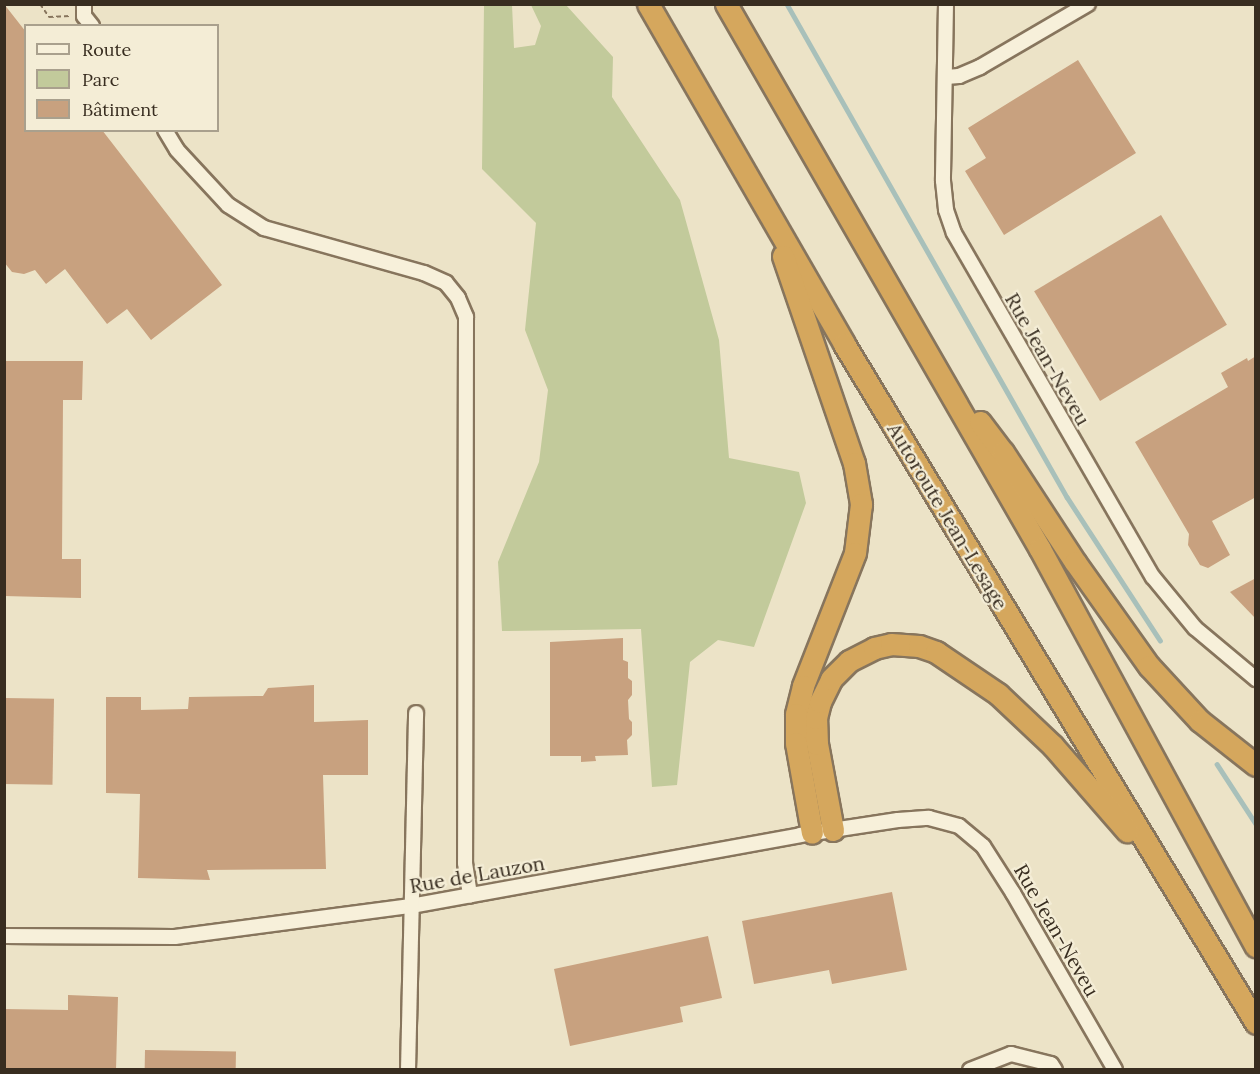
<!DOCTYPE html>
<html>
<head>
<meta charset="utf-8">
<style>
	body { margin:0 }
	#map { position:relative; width:1260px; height:1074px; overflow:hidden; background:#ece3c7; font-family:Lora,serif }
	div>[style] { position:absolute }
	.green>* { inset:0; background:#c2ca9b }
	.stream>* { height:4.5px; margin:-2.25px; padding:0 2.25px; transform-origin:2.25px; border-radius:2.25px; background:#a8c0ba }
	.building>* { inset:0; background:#c8a17f; transform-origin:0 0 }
	.path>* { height:2px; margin-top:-1px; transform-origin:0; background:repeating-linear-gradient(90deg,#87755d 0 4.5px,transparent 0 7.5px) }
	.roads { filter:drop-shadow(2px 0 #87755d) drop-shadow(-2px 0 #87755d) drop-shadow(0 2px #87755d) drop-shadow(0 -2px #87755d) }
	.minor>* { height:14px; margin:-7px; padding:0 7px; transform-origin:7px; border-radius:7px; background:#f7f0da }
	.highway>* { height:21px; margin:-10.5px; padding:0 10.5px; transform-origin:10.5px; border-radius:10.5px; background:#d5a75d }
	span { translate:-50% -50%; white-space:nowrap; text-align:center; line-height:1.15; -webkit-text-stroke:4.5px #f4edd6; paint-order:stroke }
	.street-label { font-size:20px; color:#382d20 }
	.frame { position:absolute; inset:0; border:6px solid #382d20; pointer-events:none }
	.legend { position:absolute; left:24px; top:24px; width:195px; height:108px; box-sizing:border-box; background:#f4edd6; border:2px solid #a9a08d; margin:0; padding:8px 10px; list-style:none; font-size:18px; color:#382d20 }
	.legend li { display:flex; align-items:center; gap:12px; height:30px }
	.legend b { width:30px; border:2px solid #a9a08d }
</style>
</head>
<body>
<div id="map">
	<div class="green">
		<i style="clip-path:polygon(484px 5px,512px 5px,514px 48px,535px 45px,541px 26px,531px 5px,566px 5px,613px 57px,612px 97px,680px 200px,719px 340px,729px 458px,799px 472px,806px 503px,754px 647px,718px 640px,690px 662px,677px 785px,652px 787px,641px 629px,502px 631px,498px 562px,539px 462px,548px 390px,525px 330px,536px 223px,482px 169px)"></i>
	</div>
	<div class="stream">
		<i style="left:787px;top:4px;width:567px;rotate:60.41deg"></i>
		<i style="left:1067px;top:497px;width:171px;rotate:57deg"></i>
		<i style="left:1217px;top:764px;width:72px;rotate:57deg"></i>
	</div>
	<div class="building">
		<i style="clip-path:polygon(4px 4px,26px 32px,26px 130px,102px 130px,222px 285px,151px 340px,127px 309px,107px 324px,65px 269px,46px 284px,35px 270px,24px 274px,12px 272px,4px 262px)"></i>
		<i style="clip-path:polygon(1078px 60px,1136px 153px,1004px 235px,965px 171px,986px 158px,968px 128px)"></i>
		<i style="left:1161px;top:215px;width:128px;height:148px;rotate:59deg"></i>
		<i style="clip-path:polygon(1256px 356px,1256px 497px,1212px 521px,1230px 555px,1208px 568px,1200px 565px,1188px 545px,1189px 534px,1135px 442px,1228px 387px,1221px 373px,1247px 358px,1248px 361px)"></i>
		<i style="clip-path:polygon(4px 361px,83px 361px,82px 400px,63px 400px,62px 559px,81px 559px,81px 598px,4px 596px)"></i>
		<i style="clip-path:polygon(1256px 578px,1256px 619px,1230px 592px)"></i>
		<i style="clip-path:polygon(623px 638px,623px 660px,628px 662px,628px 678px,632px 681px,632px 695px,628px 700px,629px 719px,632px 722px,632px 735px,627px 740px,628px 755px,595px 756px,596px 761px,581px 762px,581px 756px,550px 756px,550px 642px)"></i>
		<i style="clip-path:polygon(314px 685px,314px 722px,368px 720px,368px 775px,323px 775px,326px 869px,207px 870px,210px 880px,138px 878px,140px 794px,106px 793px,106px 697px,141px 697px,141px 710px,188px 709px,189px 697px,263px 696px,268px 688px)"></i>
		<i style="left:4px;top:698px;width:50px;height:86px;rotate:1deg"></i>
		<i style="clip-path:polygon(892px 892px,907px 970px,832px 984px,829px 970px,754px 984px,742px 921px)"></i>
		<i style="clip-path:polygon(708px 936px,722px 998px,680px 1007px,683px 1022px,570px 1046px,554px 969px)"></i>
		<i style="clip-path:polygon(68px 995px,118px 997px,116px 1070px,4px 1070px,4px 1009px,68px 1010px)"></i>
		<i style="left:145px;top:1050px;width:91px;height:20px;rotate:1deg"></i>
	</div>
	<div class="path">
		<i style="left:40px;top:4px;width:16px;rotate:55deg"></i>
		<i style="left:49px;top:17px;width:21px;rotate:-3deg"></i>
	</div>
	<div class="roads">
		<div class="minor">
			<i style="left:84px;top:4px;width:12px;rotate:90deg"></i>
			<i style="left:84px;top:16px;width:13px;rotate:51deg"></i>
			<i style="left:946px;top:4px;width:177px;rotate:91deg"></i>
			<i style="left:943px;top:181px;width:29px;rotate:84deg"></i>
			<i style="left:946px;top:210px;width:24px;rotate:71deg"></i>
			<i style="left:954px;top:233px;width:397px;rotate:60deg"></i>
			<i style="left:1153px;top:577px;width:66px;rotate:50.5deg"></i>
			<i style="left:1195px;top:628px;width:80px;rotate:39.9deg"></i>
			<i style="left:946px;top:77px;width:13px;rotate:-4deg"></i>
			<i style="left:959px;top:76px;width:23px;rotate:-23deg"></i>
			<i style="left:980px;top:67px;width:125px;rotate:-30.3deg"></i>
			<i style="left:165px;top:130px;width:23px;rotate:59deg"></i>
			<i style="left:177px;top:150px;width:75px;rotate:47.2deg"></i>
			<i style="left:228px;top:205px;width:43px;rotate:32.6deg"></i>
			<i style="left:264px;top:228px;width:166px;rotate:15.7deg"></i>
			<i style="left:424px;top:273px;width:24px;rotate:24deg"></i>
			<i style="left:446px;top:283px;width:19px;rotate:51deg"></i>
			<i style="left:458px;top:298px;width:21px;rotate:67deg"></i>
			<i style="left:466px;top:317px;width:546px;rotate:90.1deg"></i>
			<i style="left:465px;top:863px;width:33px;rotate:81deg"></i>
			<i style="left:4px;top:936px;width:171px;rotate:0.3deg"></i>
			<i style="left:175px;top:937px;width:238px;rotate:-7.5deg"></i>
			<i style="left:411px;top:906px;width:395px;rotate:-10.3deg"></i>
			<i style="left:800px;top:835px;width:99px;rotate:-8.7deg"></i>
			<i style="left:898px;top:820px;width:31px;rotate:-4deg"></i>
			<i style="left:929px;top:818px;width:31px;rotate:15deg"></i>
			<i style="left:959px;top:826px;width:31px;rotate:40deg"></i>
			<i style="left:983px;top:846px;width:56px;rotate:57.4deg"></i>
			<i style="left:1013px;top:893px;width:204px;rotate:60deg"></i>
			<i style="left:408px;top:1070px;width:357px;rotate:-88.7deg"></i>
			<i style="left:970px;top:1070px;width:44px;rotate:-21.3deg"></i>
			<i style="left:1011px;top:1054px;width:41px;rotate:14deg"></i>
			<i style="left:1051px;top:1064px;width:7px;rotate:56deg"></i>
		</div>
		<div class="highway">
			<i style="left:648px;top:4px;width:392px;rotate:60deg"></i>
			<i style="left:844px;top:344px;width:794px;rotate:58.75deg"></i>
			<i style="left:726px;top:4px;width:629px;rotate:60.05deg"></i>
			<i style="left:1040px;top:549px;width:452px;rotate:61.5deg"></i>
			<i style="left:783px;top:256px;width:219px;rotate:71.1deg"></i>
			<i style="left:854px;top:463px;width:42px;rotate:80.3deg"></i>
			<i style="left:861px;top:504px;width:49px;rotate:97deg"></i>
			<i style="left:855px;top:553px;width:143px;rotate:111.4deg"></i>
			<i style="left:803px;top:686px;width:29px;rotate:104deg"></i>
			<i style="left:796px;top:714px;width:29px;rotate:90deg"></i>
			<i style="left:796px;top:743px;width:91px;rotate:79.9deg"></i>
			<i style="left:980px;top:422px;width:38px;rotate:53deg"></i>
			<i style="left:1003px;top:452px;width:131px;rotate:56.8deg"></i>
			<i style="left:1075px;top:562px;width:128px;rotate:54.6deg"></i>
			<i style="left:1149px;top:666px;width:75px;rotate:47.2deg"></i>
			<i style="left:1200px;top:721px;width:71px;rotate:38.2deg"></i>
			<i style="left:833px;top:830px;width:87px;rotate:-100.5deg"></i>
			<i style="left:817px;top:744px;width:26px;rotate:-92deg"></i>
			<i style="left:816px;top:718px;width:16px;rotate:-76deg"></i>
			<i style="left:820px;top:702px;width:25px;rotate:-64deg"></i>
			<i style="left:831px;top:679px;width:25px;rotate:-45deg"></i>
			<i style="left:849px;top:661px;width:28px;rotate:-27deg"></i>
			<i style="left:874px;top:648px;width:17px;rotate:-13deg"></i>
			<i style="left:891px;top:644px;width:28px;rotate:4deg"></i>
			<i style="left:919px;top:646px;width:18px;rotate:19deg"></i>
			<i style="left:936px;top:652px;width:75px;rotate:34.1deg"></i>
			<i style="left:998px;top:694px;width:76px;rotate:43.4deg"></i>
			<i style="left:1053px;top:746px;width:113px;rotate:49deg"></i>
		</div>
	</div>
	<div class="street-label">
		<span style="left:1048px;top:359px;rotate:60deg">Rue Jean-Neveu</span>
		<span style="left:948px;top:516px;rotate:59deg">Autoroute Jean-Lesage</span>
		<span style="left:477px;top:874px;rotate:-10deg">Rue de Lauzon</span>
		<span style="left:1057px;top:930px;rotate:60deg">Rue Jean-Neveu</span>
	</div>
	<div class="frame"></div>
	<ul class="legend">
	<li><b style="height:8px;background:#f7f0da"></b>Route</li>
	<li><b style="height:16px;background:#c2ca9b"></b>Parc</li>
	<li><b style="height:16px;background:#c8a17f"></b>Bâtiment</li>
	</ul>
</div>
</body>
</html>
